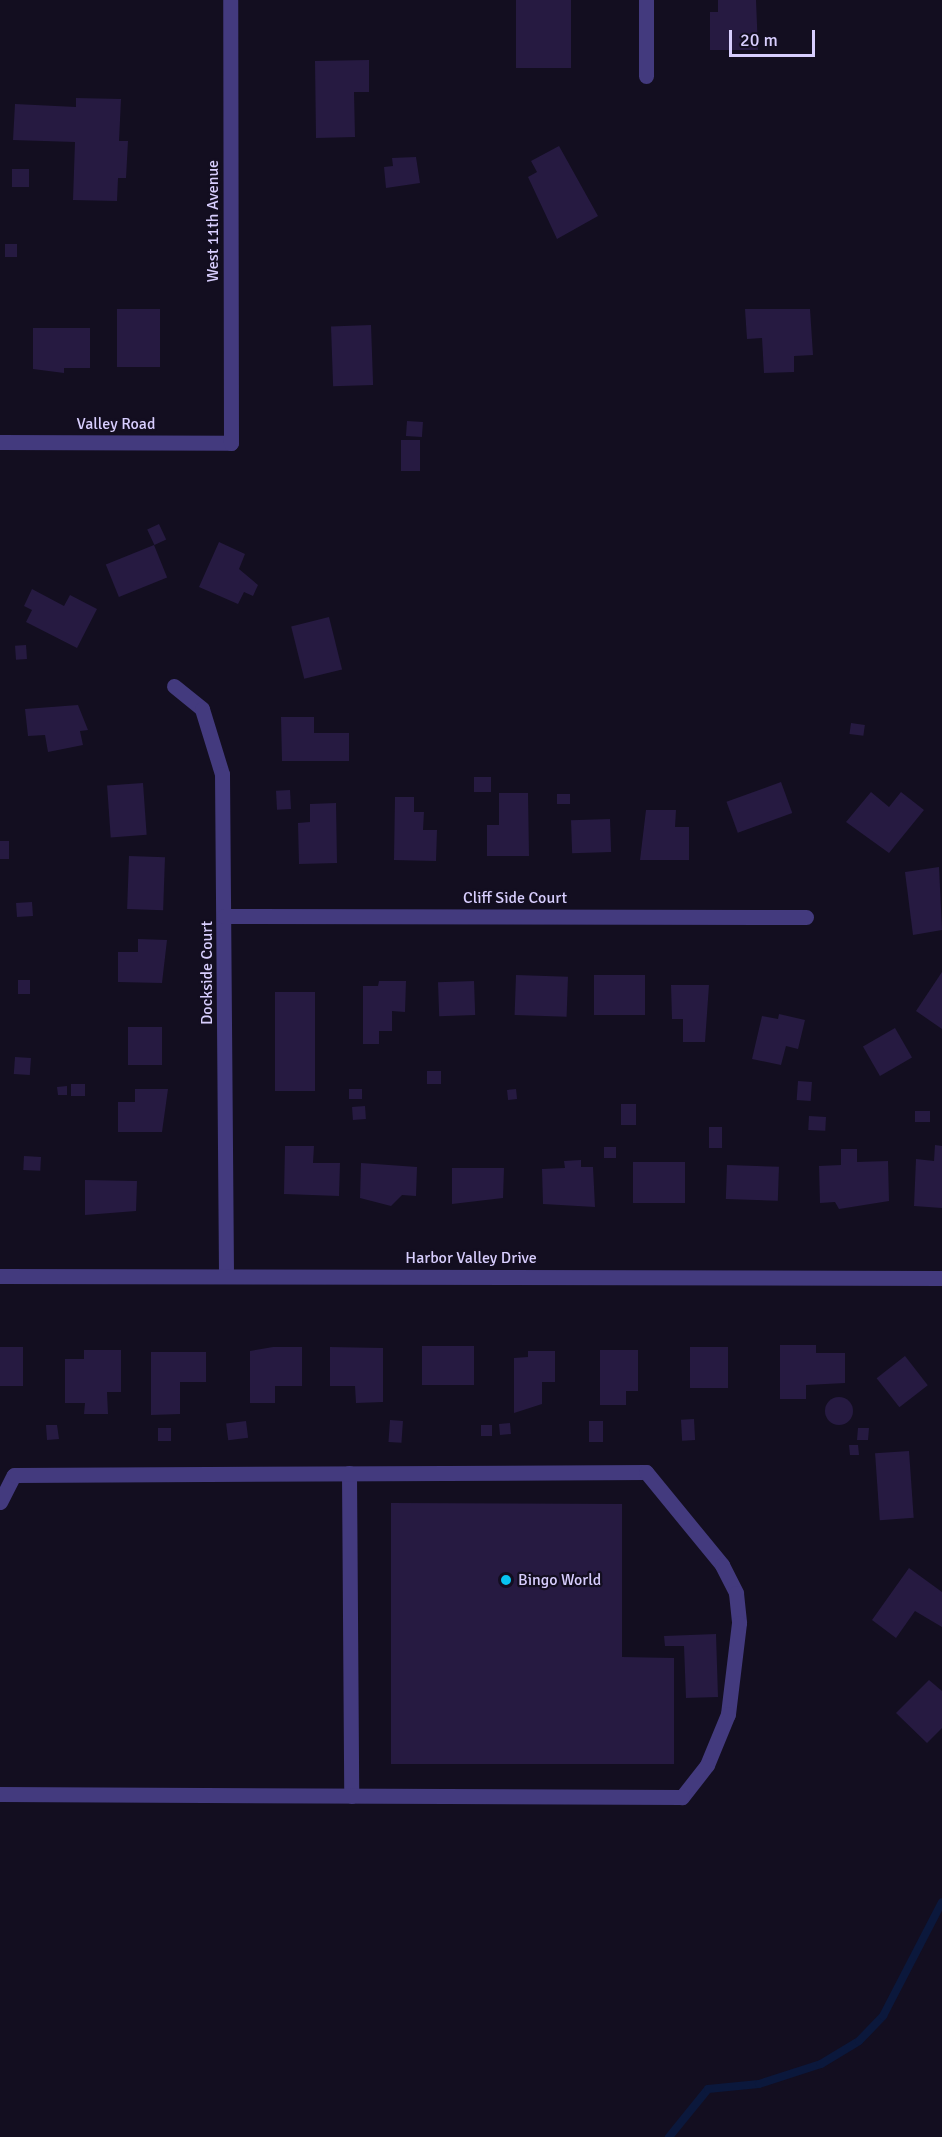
<!DOCTYPE html>
<html>
<head>
<meta charset="utf-8">
<style>
	body { margin:0 }
	#map { position:relative; width:942px; height:2137px; overflow:hidden; background:#130e20; font-family:Signika,sans-serif }
	div>[style] { position:absolute }
	.stream>* { height:8px; margin:-4px; padding:0 4px; transform-origin:4px; border-radius:4px; background:#0b183c }
	.building>* { inset:0; background:#261a41; transform-origin:0 0 }
	.round { border-radius:50% }
	.service>* { height:15px; margin:-7.5px; padding:0 7.5px; transform-origin:7.5px; border-radius:7.5px; background:#433a7e }
	.minor>* { height:15px; margin:-7.5px; padding:0 7.5px; transform-origin:7.5px; border-radius:7.5px; background:#433a7e }
	.dots>* { width:16px; height:16px; translate:-50% -50%; box-sizing:border-box; border:3px solid #130e20; border-radius:50% }
	span { translate:-50% -50%; white-space:nowrap; text-align:center; line-height:1.15; -webkit-text-stroke:4.5px #130e20; paint-order:stroke }
	.street-label { font-size:16px; color:#d8cefe }
	.poi-label { font-size:16px; color:#d8cefe }
	.left { translate:0 -50%; text-align:left }
	.scale { position:absolute; left:729px; top:30px; width:86px; height:27px; box-sizing:border-box; border:3px solid #d8cefe; border-top:0; padding-left:8px; font-size:18px; line-height:21px; white-space:nowrap; color:#d8cefe; -webkit-text-stroke:4px #130e20; paint-order:stroke }
</style>
</head>
<body>
<div id="map">
	<div class="stream">
		<i style="left:669px;top:2137px;width:62px;rotate:-50.9deg"></i>
		<i style="left:708px;top:2089px;width:51px;rotate:-5.6deg"></i>
		<i style="left:759px;top:2084px;width:65px;rotate:-17.9deg"></i>
		<i style="left:821px;top:2064px;width:44px;rotate:-31.2deg"></i>
		<i style="left:859px;top:2041px;width:35px;rotate:-46deg"></i>
		<i style="left:883px;top:2016px;width:128px;rotate:-62.6deg"></i>
	</div>
	<div class="building">
		<i style="left:516px;top:0;width:55px;height:68px"></i>
		<i style="clip-path:polygon(718px 0,756px 0,758px 50px,710px 50px,710px 12px,718px 12px)"></i>
		<i style="clip-path:polygon(369px 60px,369px 92px,354px 92px,355px 137px,316px 138px,315px 61px)"></i>
		<i style="clip-path:polygon(76px 98px,121px 99px,119px 141px,128px 141px,126px 178px,118px 178px,117px 201px,73px 200px,75px 142px,13px 140px,15px 104px,76px 107px)"></i>
		<i style="clip-path:polygon(559px 146px,598px 216px,557px 239px,528px 177px,537px 172px,531px 161px)"></i>
		<i style="clip-path:polygon(416px 157px,420px 183px,386px 188px,384px 167px,393px 166px,392px 158px)"></i>
		<i style="left:12px;top:169px;width:17px;height:18px"></i>
		<i style="left:5px;top:244px;width:12px;height:13px"></i>
		<i style="left:117px;top:309px;width:43px;height:58px"></i>
		<i style="clip-path:polygon(745px 309px,810px 309px,813px 355px,794px 356px,794px 372px,764px 373px,762px 338px,747px 339px)"></i>
		<i style="left:371px;top:325px;width:60px;height:40px;rotate:88deg"></i>
		<i style="clip-path:polygon(33px 328px,90px 328px,90px 368px,64px 368px,64px 373px,33px 369px)"></i>
		<i style="left:407px;top:421px;width:16px;height:15px;rotate:4deg"></i>
		<i style="left:401px;top:440px;width:19px;height:31px"></i>
		<i style="left:159px;top:524px;width:17px;height:13px;rotate:65deg"></i>
		<i style="clip-path:polygon(219px 542px,245px 554px,239px 569px,258px 585px,253px 596px,244px 592px,238px 604px,199px 587px)"></i>
		<i style="left:154px;top:545px;width:35px;height:52px;rotate:68deg"></i>
		<i style="clip-path:polygon(32px 589px,64px 606px,70px 595px,97px 609px,77px 648px,26px 622px,32px 610px,24px 606px)"></i>
		<i style="left:329px;top:617px;width:54px;height:39px;rotate:76deg"></i>
		<i style="left:26px;top:645px;width:14px;height:11px;rotate:86deg"></i>
		<i style="clip-path:polygon(78px 705px,88px 730px,80px 731px,83px 745px,48px 752px,45px 735px,28px 736px,25px 709px)"></i>
		<i style="clip-path:polygon(281px 717px,314px 717px,314px 733px,349px 733px,349px 761px,282px 761px)"></i>
		<i style="left:851px;top:723px;width:14px;height:11px;rotate:8deg"></i>
		<i style="left:474px;top:777px;width:17px;height:15px"></i>
		<i style="left:781px;top:782px;width:33px;height:58px;rotate:70deg"></i>
		<i style="left:143px;top:783px;width:52px;height:36px;rotate:86deg"></i>
		<i style="left:290px;top:790px;width:19px;height:14px;rotate:87deg"></i>
		<i style="clip-path:polygon(871px 792px,889px 807px,901px 792px,924px 810px,889px 853px,846px 822px)"></i>
		<i style="clip-path:polygon(499px 793px,528px 793px,529px 856px,487px 856px,487px 825px,499px 825px)"></i>
		<i style="left:557px;top:794px;width:13px;height:10px"></i>
		<i style="clip-path:polygon(395px 797px,414px 797px,414px 812px,424px 812px,423px 830px,437px 830px,436px 861px,394px 860px)"></i>
		<i style="clip-path:polygon(336px 803px,337px 863px,299px 864px,298px 823px,310px 822px,310px 804px)"></i>
		<i style="clip-path:polygon(646px 810px,676px 810px,675px 827px,689px 827px,689px 860px,640px 860px)"></i>
		<i style="left:610px;top:819px;width:33px;height:39px;rotate:88deg"></i>
		<i style="left:0;top:841px;width:9px;height:18px"></i>
		<i style="left:129px;top:856px;width:36px;height:53px;rotate:2deg"></i>
		<i style="clip-path:polygon(939px 867px,942px 930px,913px 935px,905px 872px)"></i>
		<i style="left:32px;top:902px;width:14px;height:16px;rotate:86deg"></i>
		<i style="clip-path:polygon(138px 939px,167px 940px,162px 983px,118px 982px,118px 952px,138px 952px)"></i>
		<i style="clip-path:polygon(942px 972px,942px 1029px,916px 1011px)"></i>
		<i style="left:516px;top:975px;width:52px;height:40px;rotate:2deg"></i>
		<i style="left:594px;top:975px;width:51px;height:40px"></i>
		<i style="left:18px;top:980px;width:12px;height:14px"></i>
		<i style="clip-path:polygon(379px 981px,406px 981px,405px 1012px,392px 1011px,392px 1031px,379px 1031px,379px 1044px,363px 1044px,363px 986px,378px 986px)"></i>
		<i style="left:474px;top:981px;width:34px;height:36px;rotate:88deg"></i>
		<i style="clip-path:polygon(671px 985px,709px 985px,705px 1042px,683px 1042px,683px 1019px,672px 1019px)"></i>
		<i style="left:315px;top:992px;width:99px;height:40px;rotate:90deg"></i>
		<i style="clip-path:polygon(779px 1014px,805px 1020px,798px 1049px,786px 1046px,781px 1065px,752px 1059px,762px 1016px,778px 1019px)"></i>
		<i style="left:128px;top:1027px;width:34px;height:38px"></i>
		<i style="left:895px;top:1028px;width:34px;height:37px;rotate:60deg"></i>
		<i style="left:15px;top:1057px;width:16px;height:17px;rotate:4deg"></i>
		<i style="left:427px;top:1071px;width:14px;height:13px"></i>
		<i style="left:798px;top:1081px;width:14px;height:19px;rotate:4deg"></i>
		<i style="left:85px;top:1084px;width:12px;height:14px;rotate:90deg"></i>
		<i style="clip-path:polygon(67px 1086px,67px 1095px,58px 1095px,57px 1087px)"></i>
		<i style="clip-path:polygon(135px 1089px,168px 1089px,162px 1132px,118px 1132px,118px 1102px,135px 1102px)"></i>
		<i style="left:362px;top:1089px;width:10px;height:13px;rotate:90deg"></i>
		<i style="left:516px;top:1089px;width:10px;height:9px;rotate:84deg"></i>
		<i style="left:621px;top:1104px;width:15px;height:21px"></i>
		<i style="left:365px;top:1106px;width:13px;height:13px;rotate:86deg"></i>
		<i style="left:915px;top:1111px;width:15px;height:11px"></i>
		<i style="left:809px;top:1116px;width:17px;height:14px;rotate:3deg"></i>
		<i style="left:709px;top:1127px;width:13px;height:21px"></i>
		<i style="clip-path:polygon(935px 1145px,942px 1146px,942px 1208px,914px 1206px,916px 1159px,934px 1161px)"></i>
		<i style="clip-path:polygon(285px 1146px,314px 1146px,313px 1163px,340px 1163px,339px 1196px,284px 1194px)"></i>
		<i style="left:604px;top:1147px;width:12px;height:11px"></i>
		<i style="clip-path:polygon(841px 1149px,857px 1149px,857px 1162px,888px 1161px,889px 1201px,839px 1209px,835px 1202px,820px 1203px,819px 1166px,841px 1165px)"></i>
		<i style="left:24px;top:1156px;width:17px;height:14px;rotate:3deg"></i>
		<i style="clip-path:polygon(581px 1160px,581px 1167px,593px 1167px,595px 1207px,543px 1204px,542px 1169px,565px 1168px,564px 1161px)"></i>
		<i style="left:685px;top:1162px;width:41px;height:52px;rotate:90deg"></i>
		<i style="clip-path:polygon(361px 1163px,417px 1167px,416px 1196px,402px 1195px,391px 1206px,360px 1198px)"></i>
		<i style="left:727px;top:1165px;width:52px;height:34px;rotate:2deg"></i>
		<i style="clip-path:polygon(452px 1168px,504px 1168px,503px 1198px,452px 1204px)"></i>
		<i style="clip-path:polygon(85px 1180px,137px 1181px,136px 1211px,85px 1215px)"></i>
		<i style="clip-path:polygon(780px 1345px,816px 1345px,816px 1353px,845px 1353px,845px 1383px,806px 1385px,806px 1399px,780px 1399px)"></i>
		<i style="left:474px;top:1346px;width:39px;height:52px;rotate:90deg"></i>
		<i style="left:23px;top:1347px;width:39px;height:23px;rotate:90deg"></i>
		<i style="clip-path:polygon(273px 1347px,302px 1347px,302px 1386px,275px 1386px,275px 1403px,250px 1403px,250px 1351px)"></i>
		<i style="clip-path:polygon(330px 1347px,383px 1348px,383px 1402px,356px 1403px,355px 1386px,330px 1386px)"></i>
		<i style="left:690px;top:1347px;width:38px;height:41px"></i>
		<i style="clip-path:polygon(84px 1350px,121px 1350px,121px 1392px,107px 1392px,108px 1414px,84px 1414px,85px 1403px,65px 1403px,65px 1359px,84px 1359px)"></i>
		<i style="clip-path:polygon(600px 1350px,638px 1350px,638px 1391px,626px 1391px,626px 1405px,600px 1405px)"></i>
		<i style="clip-path:polygon(528px 1351px,555px 1351px,555px 1382px,542px 1382px,542px 1404px,514px 1413px,514px 1358px,528px 1357px)"></i>
		<i style="clip-path:polygon(151px 1352px,206px 1352px,206px 1382px,180px 1382px,180px 1414px,151px 1415px)"></i>
		<i style="left:905px;top:1356px;width:37px;height:36px;rotate:52deg"></i>
		<i class="round" style="left:825px;top:1397px;width:28px;height:28px"></i>
		<i style="left:694px;top:1419px;width:21px;height:13px;rotate:87deg"></i>
		<i style="left:390px;top:1420px;width:13px;height:22px;rotate:4deg"></i>
		<i style="left:246px;top:1421px;width:17px;height:20px;rotate:83deg"></i>
		<i style="left:589px;top:1421px;width:14px;height:21px"></i>
		<i style="left:510px;top:1423px;width:11px;height:11px;rotate:85deg"></i>
		<i style="clip-path:polygon(46px 1425px,57px 1425px,59px 1439px,47px 1440px)"></i>
		<i style="left:481px;top:1425px;width:11px;height:11px"></i>
		<i style="left:158px;top:1428px;width:13px;height:13px"></i>
		<i style="clip-path:polygon(858px 1428px,869px 1428px,868px 1440px,857px 1440px)"></i>
		<i style="clip-path:polygon(849px 1445px,858px 1445px,859px 1455px,850px 1455px)"></i>
		<i style="left:909px;top:1451px;width:67px;height:34px;rotate:86deg"></i>
		<i style="clip-path:polygon(391px 1503px,622px 1504px,622px 1657px,674px 1658px,674px 1764px,391px 1764px)"></i>
		<i style="clip-path:polygon(909px 1568px,942px 1592px,942px 1627px,915px 1611px,896px 1638px,872px 1620px)"></i>
		<i style="clip-path:polygon(716px 1634px,718px 1697px,686px 1698px,684px 1646px,665px 1646px,664px 1636px)"></i>
		<i style="clip-path:polygon(929px 1680px,942px 1691px,942px 1728px,927px 1743px,896px 1713px)"></i>
	</div>
	<div class="service">
		<i style="left:349px;top:1473px;width:323px;rotate:89.6deg"></i>
		<i style="left:0;top:1502px;width:30px;rotate:-63deg"></i>
		<i style="left:14px;top:1475px;width:632px;rotate:-0.27deg"></i>
		<i style="left:646px;top:1472px;width:120px;rotate:50.7deg"></i>
		<i style="left:722px;top:1565px;width:31px;rotate:63deg"></i>
		<i style="left:736px;top:1593px;width:30px;rotate:84deg"></i>
		<i style="left:739px;top:1623px;width:92px;rotate:96.9deg"></i>
		<i style="left:728px;top:1714px;width:55px;rotate:112.4deg"></i>
		<i style="left:707px;top:1765px;width:41px;rotate:128deg"></i>
		<i style="left:682px;top:1797px;width:682px;rotate:-179.75deg"></i>
	</div>
	<div class="minor">
		<i style="left:646px;top:0;width:76px;rotate:90deg"></i>
		<i style="left:0;top:442px;width:231px;rotate:0.2deg"></i>
		<i style="left:231px;top:443px;width:443px;rotate:-90.1deg"></i>
		<i style="left:174px;top:686px;width:36px;rotate:39deg"></i>
		<i style="left:202px;top:709px;width:68px;rotate:72.9deg"></i>
		<i style="left:222px;top:774px;width:502px;rotate:89.54deg"></i>
		<i style="left:224px;top:916px;width:582px;rotate:0.1deg"></i>
		<i style="left:0;top:1276px;width:942px;rotate:0.12deg"></i>
	</div>
	<div class="dots">
		<i style="left:506px;top:1580px;background:#07c4f1"></i>
	</div>
	<div class="street-label">
		<span style="left:213px;top:221px;rotate:-90deg">West 11th Avenue</span>
		<span style="left:116px;top:424px">Valley Road</span>
		<span style="left:515px;top:898px">Cliff Side Court</span>
		<span style="left:207px;top:973px;rotate:-90deg">Dockside Court</span>
		<span style="left:471px;top:1258px">Harbor Valley Drive</span>
	</div>
	<div class="poi-label">
		<span class="left" style="left:518px;top:1580px">Bingo World</span>
	</div>
	<div class="scale">20 m</div>
</div>
</body>
</html>
